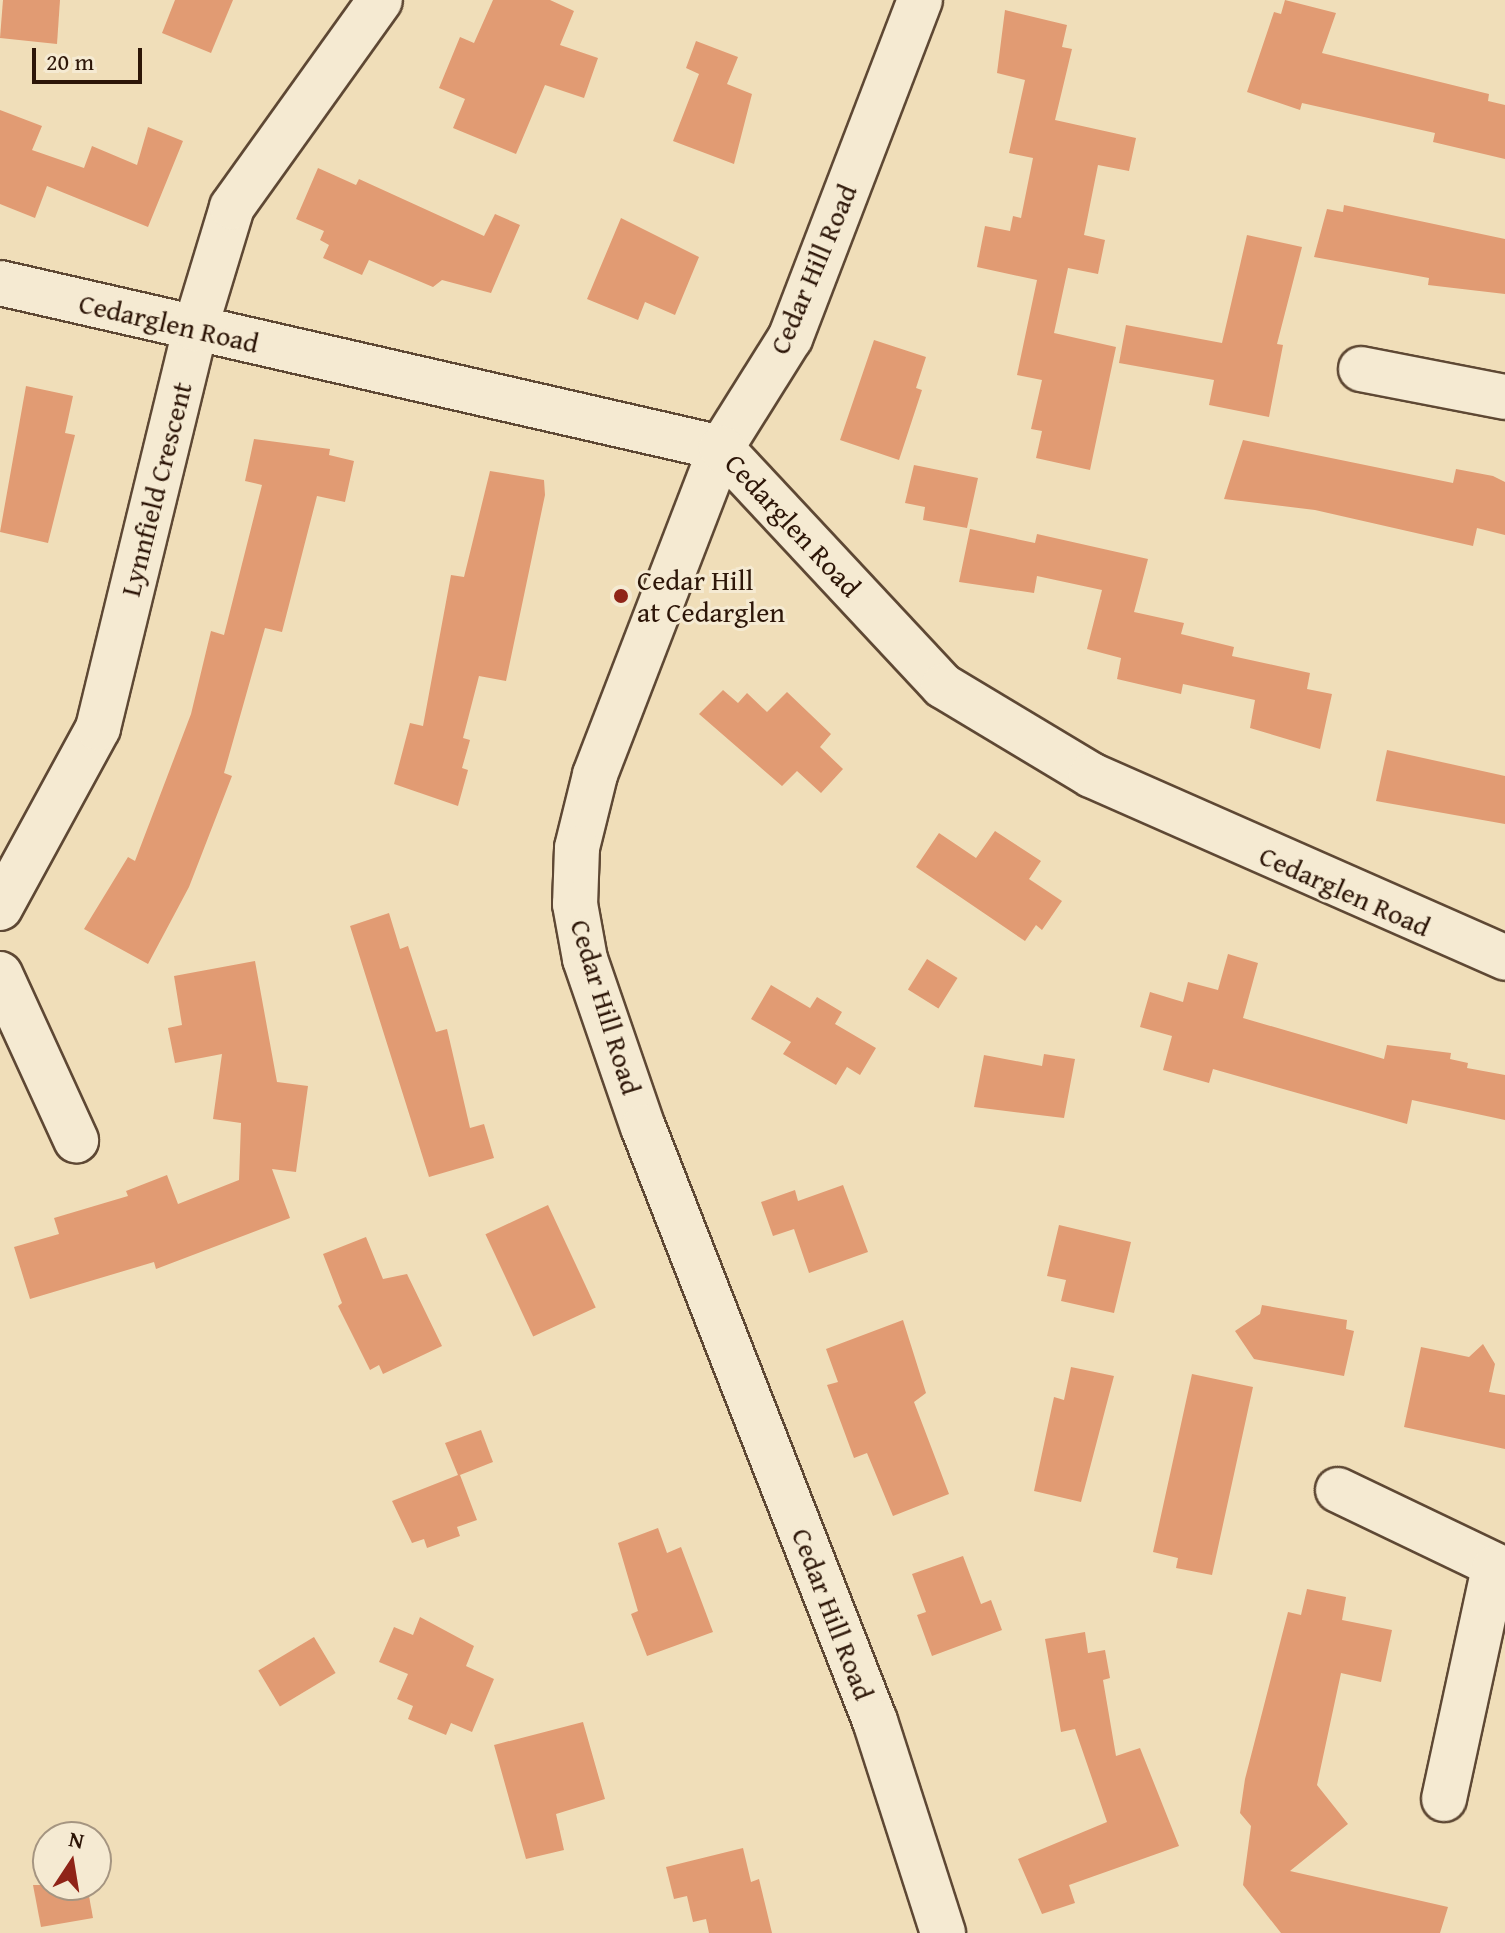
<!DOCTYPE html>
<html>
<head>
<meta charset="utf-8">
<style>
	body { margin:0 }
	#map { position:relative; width:1505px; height:1933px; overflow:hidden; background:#f0deb9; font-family:"Gentium Book Plus",serif }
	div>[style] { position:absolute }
	.building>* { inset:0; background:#e19b73; transform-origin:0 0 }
	.roads { filter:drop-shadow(2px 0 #5e4834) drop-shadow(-2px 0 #5e4834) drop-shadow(0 2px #5e4834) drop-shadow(0 -2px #5e4834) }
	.minor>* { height:44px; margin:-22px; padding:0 22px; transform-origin:22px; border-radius:22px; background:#f5ead2 }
	.dots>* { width:22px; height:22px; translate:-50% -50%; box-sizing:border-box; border:4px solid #f5ead2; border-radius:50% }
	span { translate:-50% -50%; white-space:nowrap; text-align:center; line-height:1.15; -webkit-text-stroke:6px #f5ead2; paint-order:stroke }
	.street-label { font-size:28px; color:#2d1608 }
	.poi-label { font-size:28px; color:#2d1608 }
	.left { translate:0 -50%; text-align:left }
	.north { position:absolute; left:32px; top:1821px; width:80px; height:80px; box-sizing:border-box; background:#f5ead2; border:2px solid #a59581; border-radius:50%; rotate:12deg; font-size:22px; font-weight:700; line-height:32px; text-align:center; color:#2d1608 }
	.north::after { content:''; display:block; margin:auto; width:28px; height:36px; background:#8f2418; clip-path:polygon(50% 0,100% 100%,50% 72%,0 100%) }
	.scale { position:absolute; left:32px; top:48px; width:110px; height:36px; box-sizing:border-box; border:4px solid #2d1608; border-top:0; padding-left:10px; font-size:24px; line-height:28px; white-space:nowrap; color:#2d1608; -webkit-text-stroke:6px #f5ead2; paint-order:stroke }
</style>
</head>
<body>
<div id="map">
	<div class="building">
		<i style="clip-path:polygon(3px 0,60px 0,57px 44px,0 38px)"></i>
		<i style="clip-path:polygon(175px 0,233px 0,211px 53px,162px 33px)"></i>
		<i style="clip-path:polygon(493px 0,550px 0,574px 11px,560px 45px,598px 58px,584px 98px,545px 85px,516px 154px,453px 128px,465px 99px,439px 88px,460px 37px,474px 43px)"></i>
		<i style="clip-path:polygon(1285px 0,1336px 13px,1322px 53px,1489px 94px,1488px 101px,1505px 105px,1505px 159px,1433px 142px,1435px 133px,1302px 103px,1300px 110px,1247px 92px,1274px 12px,1281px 14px)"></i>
		<i style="clip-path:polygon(1005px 10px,1067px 25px,1062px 47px,1072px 49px,1055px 120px,1136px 138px,1129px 171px,1098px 165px,1084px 235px,1105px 240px,1098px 274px,1068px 268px,1054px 333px,1116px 347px,1090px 470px,1036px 458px,1042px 431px,1031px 429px,1042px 380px,1017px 375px,1037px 280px,977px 267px,985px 226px,1010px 231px,1013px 216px,1021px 218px,1033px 158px,1009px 153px,1025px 80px,997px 73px)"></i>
		<i style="clip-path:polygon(696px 41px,738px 57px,727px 84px,752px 94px,734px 164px,673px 141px,699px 74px,686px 68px)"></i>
		<i style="clip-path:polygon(0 110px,42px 126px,32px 150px,84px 168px,92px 146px,137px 165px,148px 127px,183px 141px,148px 227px,47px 186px,35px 218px,0 204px)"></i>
		<i style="clip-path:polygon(318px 168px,356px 185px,359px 179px,484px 236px,495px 214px,520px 225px,491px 293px,442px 280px,433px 287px,369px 260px,362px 275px,323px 258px,329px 245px,320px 240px,324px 231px,296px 219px)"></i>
		<i style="clip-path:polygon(1344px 205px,1505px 239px,1505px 294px,1428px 285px,1429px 278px,1314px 257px,1327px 209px,1343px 212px)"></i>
		<i style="clip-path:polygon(621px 218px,699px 257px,675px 315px,645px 302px,638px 320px,587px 299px)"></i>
		<i style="clip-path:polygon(1247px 235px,1302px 247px,1277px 344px,1283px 345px,1269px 417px,1209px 405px,1214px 380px,1119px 363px,1126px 325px,1222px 343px)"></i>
		<i style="clip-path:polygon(874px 340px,926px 357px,916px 388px,922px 390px,899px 460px,840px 440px)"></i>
		<i style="clip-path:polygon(26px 386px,73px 396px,65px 433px,75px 435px,48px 543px,0 532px)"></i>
		<i style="clip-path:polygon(254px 439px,330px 449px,329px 455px,354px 461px,345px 502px,317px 496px,282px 632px,265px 628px,224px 773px,232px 776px,189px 887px,148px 964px,84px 929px,128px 857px,135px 861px,191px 714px,211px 631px,224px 635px,262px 485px,245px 481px)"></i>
		<i style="clip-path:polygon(1243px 440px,1453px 483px,1456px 469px,1493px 476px,1505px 482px,1505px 535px,1477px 528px,1473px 546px,1315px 510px,1224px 499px)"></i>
		<i style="clip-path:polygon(914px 465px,978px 478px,967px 528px,923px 520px,925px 507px,905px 503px)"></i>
		<i style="clip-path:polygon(490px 471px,544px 480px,545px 495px,506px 681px,479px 676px,463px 738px,470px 740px,462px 768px,468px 770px,458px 806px,394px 784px,410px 723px,423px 726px,451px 575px,464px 577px)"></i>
		<i style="clip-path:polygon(970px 529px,1035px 543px,1037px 534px,1148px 559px,1134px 612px,1184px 623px,1181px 634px,1234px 647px,1232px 656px,1310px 673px,1307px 689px,1332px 694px,1320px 749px,1250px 728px,1255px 700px,1183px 684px,1181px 694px,1117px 679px,1121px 658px,1087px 649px,1102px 590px,1037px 576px,1034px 593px,959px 582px)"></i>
		<i style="clip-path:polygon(723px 690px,738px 703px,747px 693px,767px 712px,787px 692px,831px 734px,820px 747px,843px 769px,821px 793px,797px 771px,782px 786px,699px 714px)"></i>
		<i style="clip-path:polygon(1387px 750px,1505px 776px,1505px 824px,1376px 801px)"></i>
		<i style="clip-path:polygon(995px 831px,1041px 861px,1029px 879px,1062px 901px,1042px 930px,1036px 925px,1025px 941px,916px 867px,939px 833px,976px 858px)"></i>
		<i style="clip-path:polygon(389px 913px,400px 949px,408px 946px,436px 1032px,447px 1029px,470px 1128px,484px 1124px,494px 1158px,429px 1177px,350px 926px)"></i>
		<i style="clip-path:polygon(1228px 954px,1258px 963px,1243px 1018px,1384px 1059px,1387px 1045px,1451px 1053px,1450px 1059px,1468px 1063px,1467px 1068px,1505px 1075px,1505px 1120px,1412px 1100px,1407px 1124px,1213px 1069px,1209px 1083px,1163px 1070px,1172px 1036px,1140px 1027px,1150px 992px,1183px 1002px,1188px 982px,1218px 990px)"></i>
		<i style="left:927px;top:959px;width:36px;height:36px;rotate:32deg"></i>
		<i style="clip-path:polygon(255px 961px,277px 1082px,308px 1086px,296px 1172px,272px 1169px,290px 1218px,156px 1269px,154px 1262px,30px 1299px,14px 1247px,59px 1234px,54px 1218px,128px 1196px,126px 1191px,167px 1175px,178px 1204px,239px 1180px,241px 1123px,213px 1119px,222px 1054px,175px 1063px,168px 1028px,182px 1025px,174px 976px)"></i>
		<i style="clip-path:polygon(771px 985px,810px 1008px,817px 997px,842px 1012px,835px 1024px,876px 1048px,860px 1075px,847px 1067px,836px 1085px,783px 1054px,791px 1042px,751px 1019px)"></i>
		<i style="clip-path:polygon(1044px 1054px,1075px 1059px,1064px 1118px,974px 1107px,984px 1055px,1042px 1066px)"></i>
		<i style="clip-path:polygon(843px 1185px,868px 1252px,809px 1273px,794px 1229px,773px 1236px,761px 1202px,795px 1190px,798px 1201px)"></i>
		<i style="left:548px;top:1205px;width:113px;height:69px;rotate:65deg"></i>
		<i style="clip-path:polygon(1059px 1225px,1131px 1242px,1114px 1313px,1061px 1301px,1066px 1280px,1047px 1276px)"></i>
		<i style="clip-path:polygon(366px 1237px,383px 1279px,407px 1274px,442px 1346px,383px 1374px,379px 1365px,370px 1370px,338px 1306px,342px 1303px,323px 1254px)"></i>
		<i style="clip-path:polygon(1262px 1305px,1347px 1320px,1346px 1329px,1354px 1331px,1344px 1376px,1254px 1359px,1235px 1331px,1260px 1314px)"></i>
		<i style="clip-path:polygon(903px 1320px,926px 1393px,914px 1402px,949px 1494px,893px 1516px,867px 1453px,854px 1458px,827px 1385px,838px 1382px,826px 1349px)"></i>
		<i style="clip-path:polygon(1483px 1344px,1495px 1364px,1489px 1392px,1505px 1395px,1505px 1449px,1404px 1427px,1421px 1347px,1469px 1357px)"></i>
		<i style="clip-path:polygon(1071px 1367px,1114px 1376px,1081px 1502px,1034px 1491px,1054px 1397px,1064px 1400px)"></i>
		<i style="clip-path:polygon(1192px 1374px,1253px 1387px,1212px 1575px,1176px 1568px,1178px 1558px,1153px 1552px)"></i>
		<i style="clip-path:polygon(481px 1430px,493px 1462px,460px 1475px,477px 1520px,457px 1527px,460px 1536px,427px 1548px,424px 1539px,412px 1543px,392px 1501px,458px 1475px,445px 1443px)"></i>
		<i style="clip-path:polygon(658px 1528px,667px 1553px,681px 1547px,713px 1632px,647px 1656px,631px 1614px,638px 1611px,618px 1543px)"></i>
		<i style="clip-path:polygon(963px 1556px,981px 1604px,991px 1600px,1002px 1630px,932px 1656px,917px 1615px,926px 1612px,912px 1574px)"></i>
		<i style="clip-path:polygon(1307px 1589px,1346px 1597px,1342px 1620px,1392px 1630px,1381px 1682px,1341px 1673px,1317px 1785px,1348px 1824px,1290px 1871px,1448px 1907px,1440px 1933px,1281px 1933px,1243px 1885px,1251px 1826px,1240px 1813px,1245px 1779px,1288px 1612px,1301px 1615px)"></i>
		<i style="clip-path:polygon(420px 1617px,474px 1646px,466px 1666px,494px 1679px,472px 1732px,451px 1723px,446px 1735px,408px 1719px,413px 1706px,397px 1699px,408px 1674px,379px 1662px,394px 1627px,413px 1635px)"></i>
		<i style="clip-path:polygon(1085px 1632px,1088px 1653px,1105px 1650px,1110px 1678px,1103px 1680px,1116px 1756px,1140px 1748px,1179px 1846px,1069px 1885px,1075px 1903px,1042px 1914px,1018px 1859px,1107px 1822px,1075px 1729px,1061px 1732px,1045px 1639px)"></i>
		<i style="left:314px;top:1637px;width:42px;height:65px;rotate:59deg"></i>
		<i style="clip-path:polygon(583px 1722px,605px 1799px,556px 1814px,564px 1850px,526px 1859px,494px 1745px)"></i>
		<i style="clip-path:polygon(743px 1848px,751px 1882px,759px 1879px,772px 1933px,709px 1933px,706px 1919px,693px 1922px,687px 1896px,674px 1899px,666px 1867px)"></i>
		<i style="clip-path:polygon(33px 1885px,87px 1885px,93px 1918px,41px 1927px)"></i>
	</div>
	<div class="roads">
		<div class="minor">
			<i style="left:920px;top:0;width:362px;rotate:111deg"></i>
			<i style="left:790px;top:338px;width:130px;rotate:122.1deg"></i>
			<i style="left:721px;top:448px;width:350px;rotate:111.1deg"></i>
			<i style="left:595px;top:775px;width:75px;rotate:103.9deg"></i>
			<i style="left:577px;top:848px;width:56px;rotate:92deg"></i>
			<i style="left:575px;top:904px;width:56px;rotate:79.7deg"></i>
			<i style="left:585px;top:959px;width:178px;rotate:71deg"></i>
			<i style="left:643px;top:1127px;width:638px;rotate:68.67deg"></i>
			<i style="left:875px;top:1721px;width:223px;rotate:72.2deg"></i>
			<i style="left:0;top:283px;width:740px;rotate:12.89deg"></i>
			<i style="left:721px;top:448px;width:325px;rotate:47deg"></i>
			<i style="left:943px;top:686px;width:173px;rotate:31deg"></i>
			<i style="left:1091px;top:775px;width:453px;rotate:23.8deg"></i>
			<i style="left:1361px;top:369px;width:147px;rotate:11deg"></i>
			<i style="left:0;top:908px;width:205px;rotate:-61.4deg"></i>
			<i style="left:98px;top:728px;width:411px;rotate:-76.3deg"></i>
			<i style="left:195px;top:329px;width:127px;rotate:-73.1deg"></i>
			<i style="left:232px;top:207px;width:254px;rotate:-54.4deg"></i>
			<i style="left:0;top:974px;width:183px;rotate:65.4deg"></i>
			<i style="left:1338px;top:1490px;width:185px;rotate:25.6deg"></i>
			<i style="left:1444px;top:1799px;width:236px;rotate:-77.8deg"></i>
		</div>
	</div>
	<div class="dots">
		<i style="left:621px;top:596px;background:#8f2418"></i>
	</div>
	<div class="street-label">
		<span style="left:813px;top:269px;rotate:-67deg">Cedar Hill Road</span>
		<span style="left:169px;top:323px;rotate:13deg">Cedarglen Road</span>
		<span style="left:156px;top:489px;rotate:-76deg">Lynnfield Crescent</span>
		<span style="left:793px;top:525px;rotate:47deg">Cedarglen Road</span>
		<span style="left:1345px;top:891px;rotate:24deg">Cedarglen Road</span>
		<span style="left:606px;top:1007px;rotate:73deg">Cedar Hill Road</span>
		<span style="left:833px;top:1614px;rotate:69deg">Cedar Hill Road</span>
	</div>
	<div class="poi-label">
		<span class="left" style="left:637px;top:596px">Cedar Hill<br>at Cedarglen</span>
	</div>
	<div class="north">N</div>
	<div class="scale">20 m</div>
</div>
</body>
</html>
